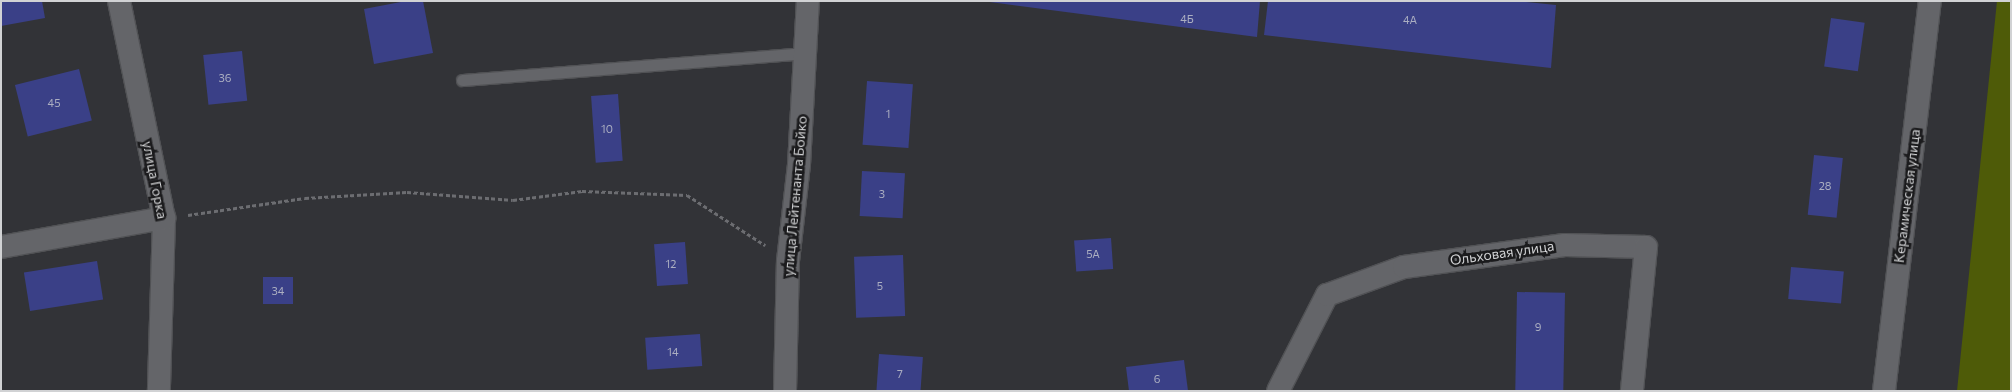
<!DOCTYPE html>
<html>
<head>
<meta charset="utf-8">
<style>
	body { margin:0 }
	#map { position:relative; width:2012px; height:392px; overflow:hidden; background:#323337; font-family:Commissioner,sans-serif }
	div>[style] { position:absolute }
	.green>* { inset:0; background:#4e5b08 }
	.building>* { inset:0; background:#3a4087; transform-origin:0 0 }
	.path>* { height:3px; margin-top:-1.5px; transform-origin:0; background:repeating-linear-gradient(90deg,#6c6d71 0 4px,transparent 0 6.5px) }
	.roads { filter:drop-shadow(1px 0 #515255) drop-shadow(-1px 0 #515255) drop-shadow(0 1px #515255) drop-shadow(0 -1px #515255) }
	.lane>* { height:11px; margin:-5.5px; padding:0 5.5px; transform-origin:5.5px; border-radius:5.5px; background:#646569 }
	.street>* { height:22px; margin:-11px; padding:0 11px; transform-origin:11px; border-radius:11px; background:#646569 }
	span { translate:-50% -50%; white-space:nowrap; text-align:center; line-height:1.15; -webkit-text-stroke:5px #1b1b1d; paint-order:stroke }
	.number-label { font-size:11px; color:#abaec1 }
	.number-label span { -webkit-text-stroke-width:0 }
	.street-label { font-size:14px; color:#d1d2d4 }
	.frame { position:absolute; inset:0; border:2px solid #d1d2d4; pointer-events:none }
</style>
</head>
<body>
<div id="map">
	<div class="green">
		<i style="clip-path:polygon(1997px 1px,2011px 1px,2011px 391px,1957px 391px)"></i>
	</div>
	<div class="building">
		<i style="clip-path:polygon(1px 1px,42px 1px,45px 18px,1px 26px)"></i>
		<i style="clip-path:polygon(406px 1px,423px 1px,433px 53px,374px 64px,364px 9px)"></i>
		<i style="clip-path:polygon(982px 1px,1260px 1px,1257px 37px)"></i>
		<i style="clip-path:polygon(1268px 1px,1517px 1px,1556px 5px,1551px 68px,1264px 35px)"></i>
		<i style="left:1831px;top:18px;width:34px;height:49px;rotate:8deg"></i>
		<i style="left:242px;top:51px;width:50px;height:39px;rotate:84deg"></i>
		<i style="left:79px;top:69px;width:53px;height:66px;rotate:76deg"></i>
		<i style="left:867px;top:81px;width:46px;height:64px;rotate:4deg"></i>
		<i style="left:618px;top:94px;width:67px;height:27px;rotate:86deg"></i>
		<i style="left:1814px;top:155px;width:29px;height:60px;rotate:6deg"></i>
		<i style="left:862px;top:171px;width:43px;height:45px;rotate:3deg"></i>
		<i style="left:1111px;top:238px;width:31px;height:37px;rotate:86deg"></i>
		<i style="left:685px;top:242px;width:42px;height:31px;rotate:86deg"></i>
		<i style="left:903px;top:255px;width:61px;height:49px;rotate:88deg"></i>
		<i style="left:97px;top:261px;width:39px;height:74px;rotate:81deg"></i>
		<i style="left:1791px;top:267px;width:53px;height:32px;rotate:5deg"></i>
		<i style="left:263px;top:277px;width:30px;height:27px"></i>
		<i style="left:1517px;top:292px;width:48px;height:100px;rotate:1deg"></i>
		<i style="left:700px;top:334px;width:32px;height:55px;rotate:86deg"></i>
		<i style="left:879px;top:354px;width:44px;height:37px;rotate:4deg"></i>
		<i style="clip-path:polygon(1184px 360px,1188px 391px,1129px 391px,1126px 367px)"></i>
	</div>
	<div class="path">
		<i style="left:188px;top:215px;width:118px;rotate:-8.3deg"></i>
		<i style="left:305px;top:198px;width:102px;rotate:-3.4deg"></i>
		<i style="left:407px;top:192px;width:106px;rotate:4.3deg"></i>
		<i style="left:513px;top:200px;width:70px;rotate:-7.4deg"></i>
		<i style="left:582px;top:191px;width:105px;rotate:2.2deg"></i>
		<i style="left:687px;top:195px;width:93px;rotate:32.7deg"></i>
	</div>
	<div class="roads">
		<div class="lane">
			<i style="left:462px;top:80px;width:343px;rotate:-4.5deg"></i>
		</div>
		<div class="street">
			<i style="left:119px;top:1px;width:222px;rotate:78.3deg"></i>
			<i style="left:164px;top:218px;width:173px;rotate:91.7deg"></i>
			<i style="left:1px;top:247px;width:166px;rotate:-10.1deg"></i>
			<i style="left:785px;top:391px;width:130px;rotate:-88.7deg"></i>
			<i style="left:788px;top:261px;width:97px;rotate:-83.5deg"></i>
			<i style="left:799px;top:165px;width:164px;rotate:-86.9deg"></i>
			<i style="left:1278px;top:391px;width:108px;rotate:-63deg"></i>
			<i style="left:1327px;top:295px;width:82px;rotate:-20deg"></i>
			<i style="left:1404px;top:267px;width:162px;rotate:-7.8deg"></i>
			<i style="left:1565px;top:245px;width:81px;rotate:1.4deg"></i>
			<i style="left:1646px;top:247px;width:145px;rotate:95.6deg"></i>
			<i style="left:1884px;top:391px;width:393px;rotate:-83.3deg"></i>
		</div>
	</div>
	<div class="number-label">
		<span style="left:1187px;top:19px">4Б</span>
		<span style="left:1410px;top:20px">4А</span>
		<span style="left:225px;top:78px">36</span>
		<span style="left:54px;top:103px">45</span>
		<span style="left:888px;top:114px">1</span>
		<span style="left:607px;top:129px">10</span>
		<span style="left:1825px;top:186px">28</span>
		<span style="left:882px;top:194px">3</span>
		<span style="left:1093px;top:254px">5А</span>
		<span style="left:671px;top:264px">12</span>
		<span style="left:880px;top:286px">5</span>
		<span style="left:278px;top:291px">34</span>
		<span style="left:1538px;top:327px">9</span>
		<span style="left:673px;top:352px">14</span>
		<span style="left:900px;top:374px">7</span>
		<span style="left:1157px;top:379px">6</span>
	</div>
	<div class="street-label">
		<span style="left:155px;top:180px;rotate:79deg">улица Горка</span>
		<span style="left:795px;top:196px;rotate:-85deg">улица Лейтенанта Бойко</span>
		<span style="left:1907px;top:196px;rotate:-83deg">Керамическая улица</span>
		<span style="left:1502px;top:253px;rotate:-8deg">Ольховая улица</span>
	</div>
	<div class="frame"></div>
</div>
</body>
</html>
